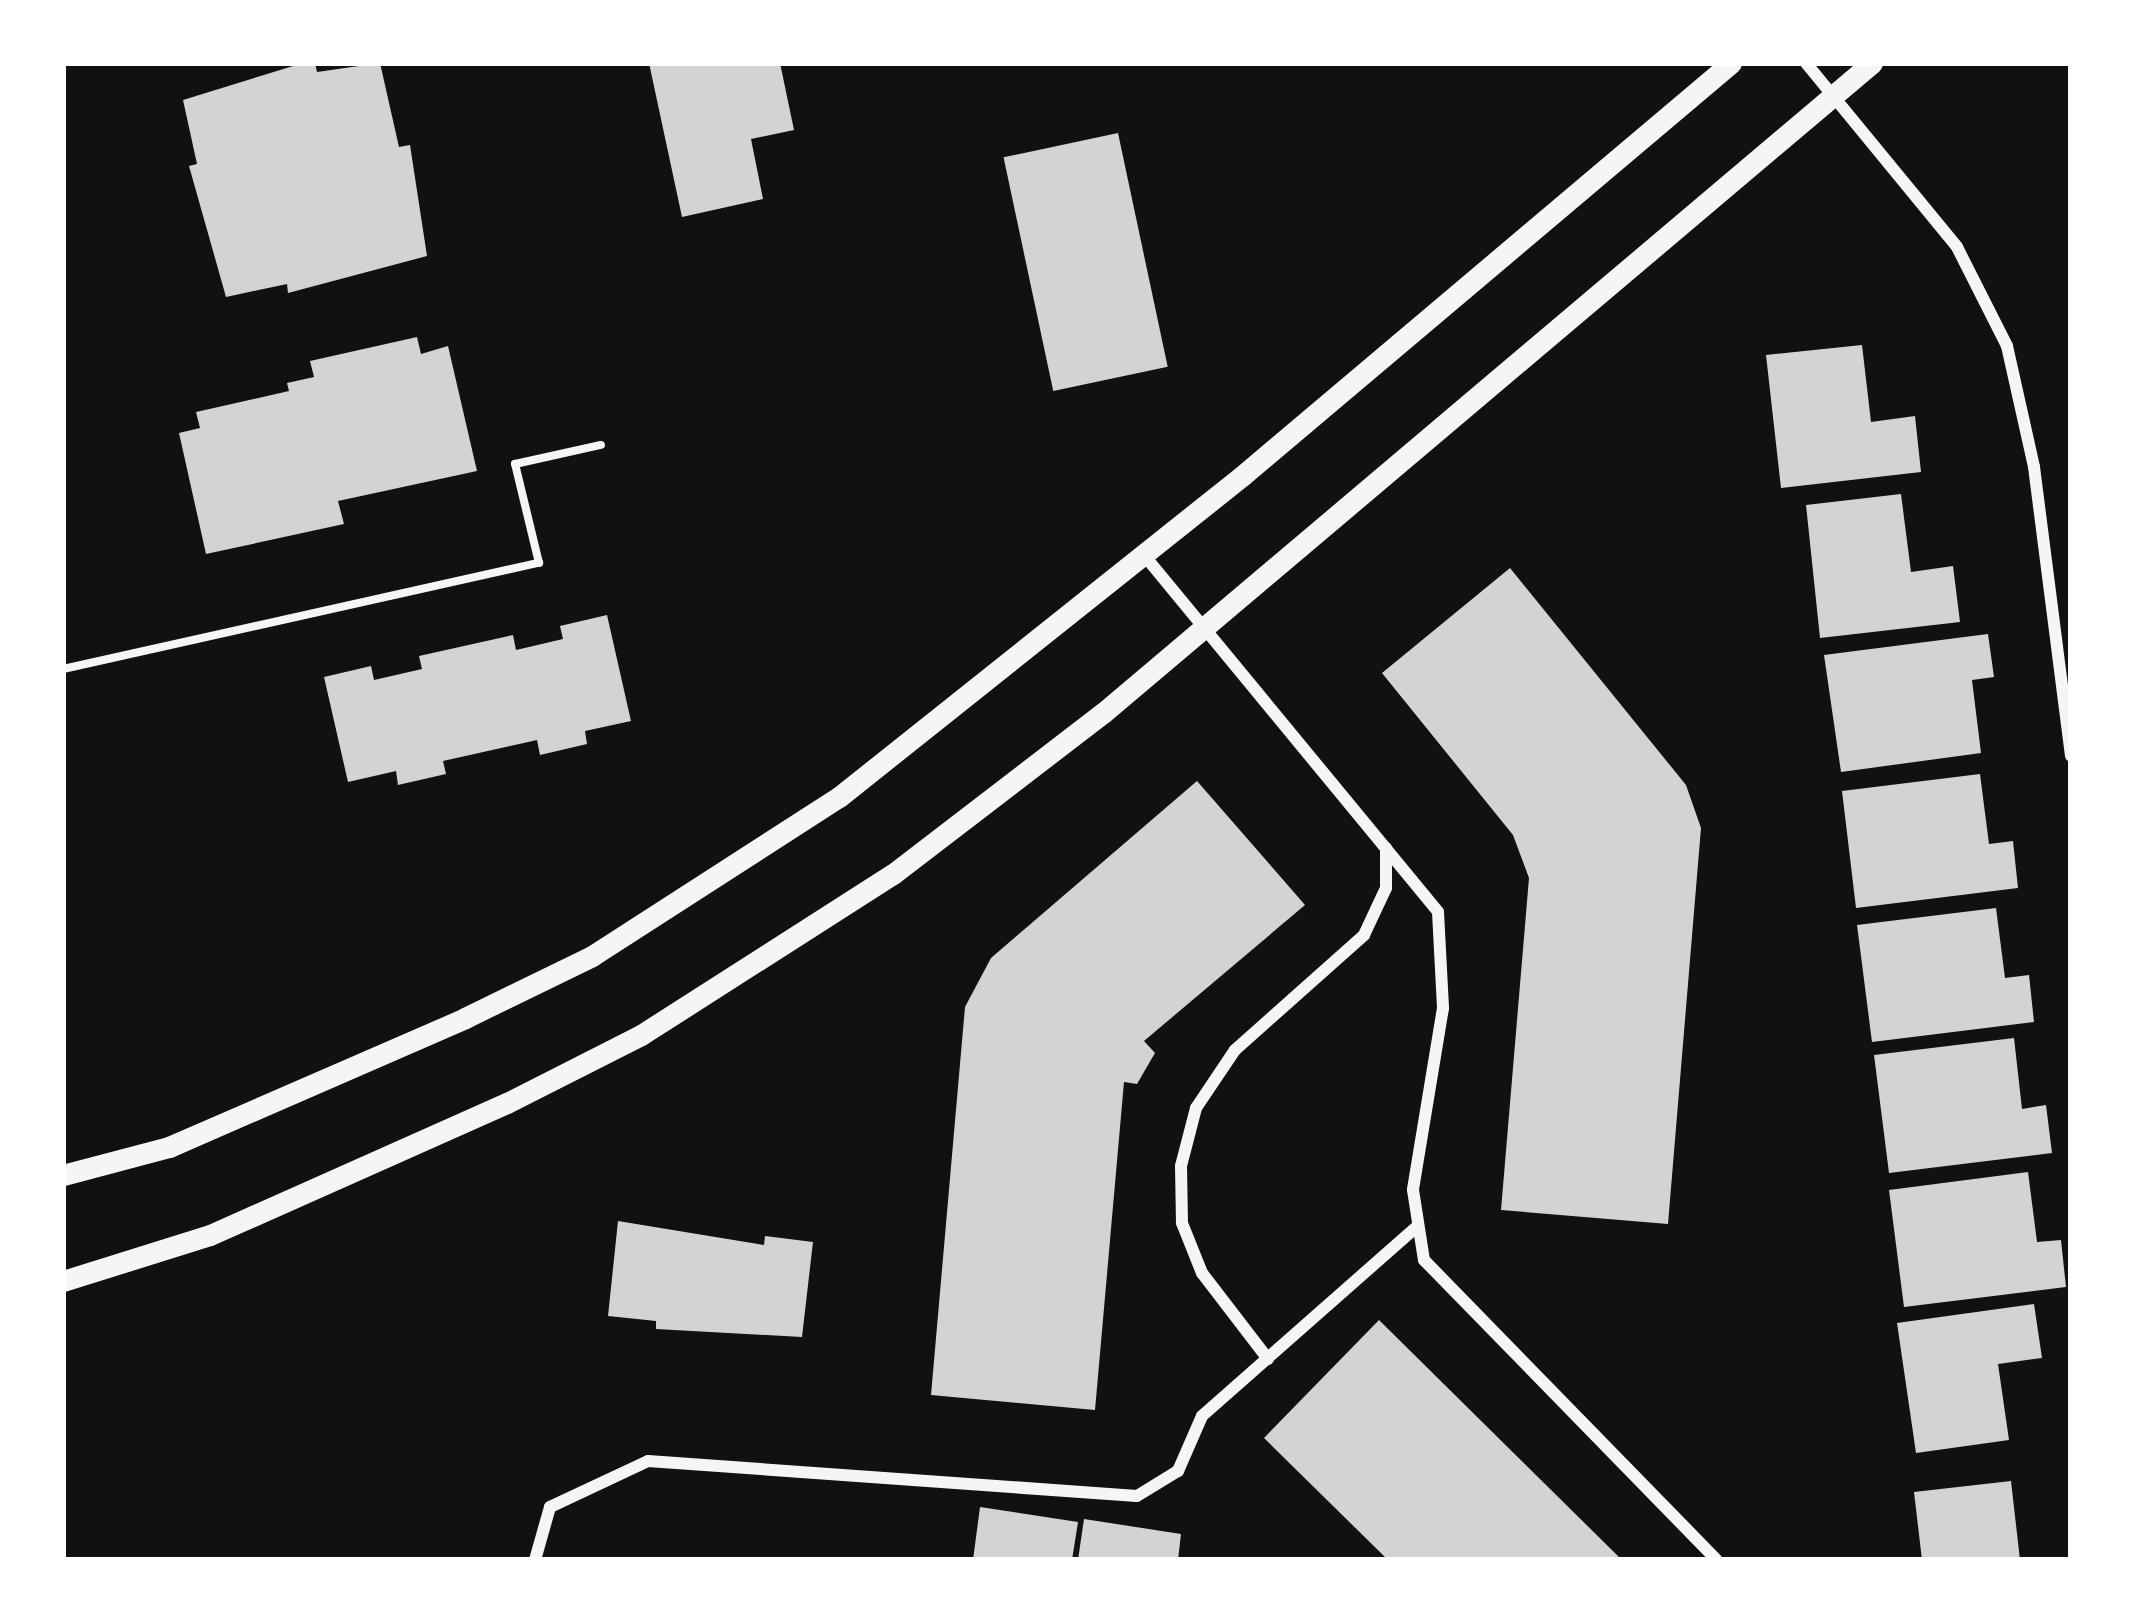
<!DOCTYPE html>
<html>
<head>
<meta charset="utf-8">
<style>
	body { margin:0 }
	#map { position:relative; width:2134px; height:1623px; overflow:hidden; background:#111; font-family:"Fira Sans",sans-serif }
	div>[style] { position:absolute }
	.building>* { inset:0; background:#d3d3d3; transform-origin:0 0 }
	.path>* { height:8px; margin:-4px; padding:0 4px; transform-origin:4px; border-radius:4px; background:#f5f5f5 }
	.minor>* { height:12px; margin:-6px; padding:0 6px; transform-origin:6px; border-radius:6px; background:#f5f5f5 }
	.tertiary>* { height:21px; margin:-10.5px; padding:0 10.5px; transform-origin:10.5px; border-radius:10.5px; background:#f5f5f5 }
	span { translate:-50% -50%; white-space:nowrap; text-align:center; line-height:1.15; -webkit-text-stroke:10px #fff; paint-order:stroke }
	.frame { position:absolute; inset:0; border:66px solid #fff; pointer-events:none }
</style>
</head>
<body>
<div id="map">
	<div class="building">
		<i style="clip-path:polygon(303px 63px,315px 63px,317px 72px,380px 63px,399px 147px,410px 145px,427px 256px,288px 293px,287px 284px,226px 297px,189px 166px,197px 164px,183px 100px)"></i>
		<i style="clip-path:polygon(649px 63px,780px 63px,794px 130px,751px 139px,763px 199px,682px 217px)"></i>
		<i style="left:1118px;top:133px;width:239px;height:117px;rotate:78deg"></i>
		<i style="clip-path:polygon(417px 337px,421px 354px,448px 346px,477px 471px,338px 501px,344px 524px,206px 554px,179px 433px,200px 428px,196px 412px,289px 391px,287px 383px,314px 377px,310px 361px)"></i>
		<i style="clip-path:polygon(1862px 345px,1871px 422px,1915px 416px,1921px 472px,1781px 488px,1766px 355px)"></i>
		<i style="clip-path:polygon(1901px 494px,1911px 572px,1953px 566px,1960px 622px,1820px 638px,1806px 505px)"></i>
		<i style="clip-path:polygon(1510px 568px,1686px 785px,1701px 828px,1668px 1224px,1501px 1210px,1529px 878px,1513px 835px,1382px 673px)"></i>
		<i style="clip-path:polygon(607px 615px,631px 721px,585px 731px,587px 744px,540px 755px,537px 740px,443px 761px,446px 774px,398px 785px,396px 771px,348px 782px,324px 677px,371px 666px,374px 680px,422px 669px,419px 656px,513px 635px,516px 650px,563px 639px,560px 626px)"></i>
		<i style="clip-path:polygon(1988px 634px,1994px 677px,1972px 680px,1981px 753px,1841px 772px,1824px 655px)"></i>
		<i style="clip-path:polygon(1980px 774px,1989px 844px,2013px 841px,2018px 888px,1856px 908px,1842px 791px)"></i>
		<i style="clip-path:polygon(1197px 781px,1305px 905px,1144px 1041px,1155px 1053px,1137px 1084px,1124px 1082px,1095px 1410px,931px 1395px,965px 1007px,991px 958px)"></i>
		<i style="clip-path:polygon(1996px 908px,2005px 978px,2029px 975px,2034px 1022px,1872px 1042px,1857px 925px)"></i>
		<i style="clip-path:polygon(2014px 1038px,2022px 1109px,2046px 1105px,2052px 1153px,1889px 1173px,1874px 1055px)"></i>
		<i style="clip-path:polygon(2028px 1172px,2037px 1242px,2061px 1240px,2066px 1287px,1904px 1307px,1889px 1190px)"></i>
		<i style="clip-path:polygon(618px 1221px,764px 1245px,765px 1236px,813px 1242px,802px 1337px,656px 1329px,656px 1321px,608px 1316px)"></i>
		<i style="clip-path:polygon(2034px 1304px,2042px 1358px,1998px 1364px,2009px 1440px,1916px 1453px,1897px 1323px)"></i>
		<i style="clip-path:polygon(1379px 1320px,1622px 1560px,1388px 1560px,1264px 1438px)"></i>
		<i style="clip-path:polygon(2011px 1481px,2020px 1560px,1922px 1560px,1914px 1492px)"></i>
		<i style="clip-path:polygon(980px 1507px,1078px 1522px,1072px 1560px,973px 1560px)"></i>
		<i style="clip-path:polygon(1084px 1519px,1181px 1534px,1178px 1560px,1078px 1560px)"></i>
	</div>
	<div class="path">
		<i style="left:63px;top:669px;width:488px;rotate:-12.6deg"></i>
		<i style="left:539px;top:563px;width:102px;rotate:-103.6deg"></i>
		<i style="left:515px;top:464px;width:88px;rotate:-12.5deg"></i>
	</div>
	<div class="minor">
		<i style="left:1806px;top:63px;width:238px;rotate:50.6deg"></i>
		<i style="left:1957px;top:247px;width:111px;rotate:63.2deg"></i>
		<i style="left:2007px;top:346px;width:124px;rotate:77.4deg"></i>
		<i style="left:2034px;top:467px;width:291px;rotate:82.7deg"></i>
		<i style="left:1144px;top:555px;width:462px;rotate:50.5deg"></i>
		<i style="left:1438px;top:912px;width:96px;rotate:87deg"></i>
		<i style="left:1443px;top:1008px;width:184px;rotate:99.4deg"></i>
		<i style="left:1413px;top:1190px;width:71px;rotate:81.1deg"></i>
		<i style="left:1424px;top:1260px;width:419px;rotate:45.7deg"></i>
		<i style="left:1268px;top:1359px;width:108px;rotate:-127.5deg"></i>
		<i style="left:1202px;top:1273px;width:54px;rotate:-111.8deg"></i>
		<i style="left:1182px;top:1223px;width:57px;rotate:-91deg"></i>
		<i style="left:1181px;top:1166px;width:60px;rotate:-75.5deg"></i>
		<i style="left:1196px;top:1108px;width:70px;rotate:-56.1deg"></i>
		<i style="left:1235px;top:1050px;width:173px;rotate:-41.7deg"></i>
		<i style="left:1364px;top:935px;width:52px;rotate:-64.9deg"></i>
		<i style="left:1386px;top:888px;width:40px;rotate:-90deg"></i>
		<i style="left:535px;top:1560px;width:55px;rotate:-74.2deg"></i>
		<i style="left:550px;top:1507px;width:108px;rotate:-25.1deg"></i>
		<i style="left:648px;top:1461px;width:490px;rotate:4.1deg"></i>
		<i style="left:1137px;top:1496px;width:48px;rotate:-31.4deg"></i>
		<i style="left:1178px;top:1471px;width:60px;rotate:-66.4deg"></i>
		<i style="left:1202px;top:1416px;width:284px;rotate:-41.4deg"></i>
	</div>
	<div class="tertiary">
		<i style="left:63px;top:1175px;width:110px;rotate:-14.8deg"></i>
		<i style="left:169px;top:1147px;width:323px;rotate:-23.5deg"></i>
		<i style="left:465px;top:1018px;width:141px;rotate:-26deg"></i>
		<i style="left:592px;top:956px;width:294px;rotate:-32.8deg"></i>
		<i style="left:839px;top:797px;width:515px;rotate:-38.54deg"></i>
		<i style="left:1242px;top:476px;width:640px;rotate:-40.18deg"></i>
		<i style="left:63px;top:1281px;width:154px;rotate:-17.4deg"></i>
		<i style="left:210px;top:1235px;width:325px;rotate:-24deg"></i>
		<i style="left:507px;top:1103px;width:150px;rotate:-26.9deg"></i>
		<i style="left:641px;top:1035px;width:299px;rotate:-32.6deg"></i>
		<i style="left:893px;top:874px;width:265px;rotate:-37.5deg"></i>
		<i style="left:1103px;top:713px;width:1007px;rotate:-40.21deg"></i>
	</div>
	<div class="frame"></div>
</div>
</body>
</html>
